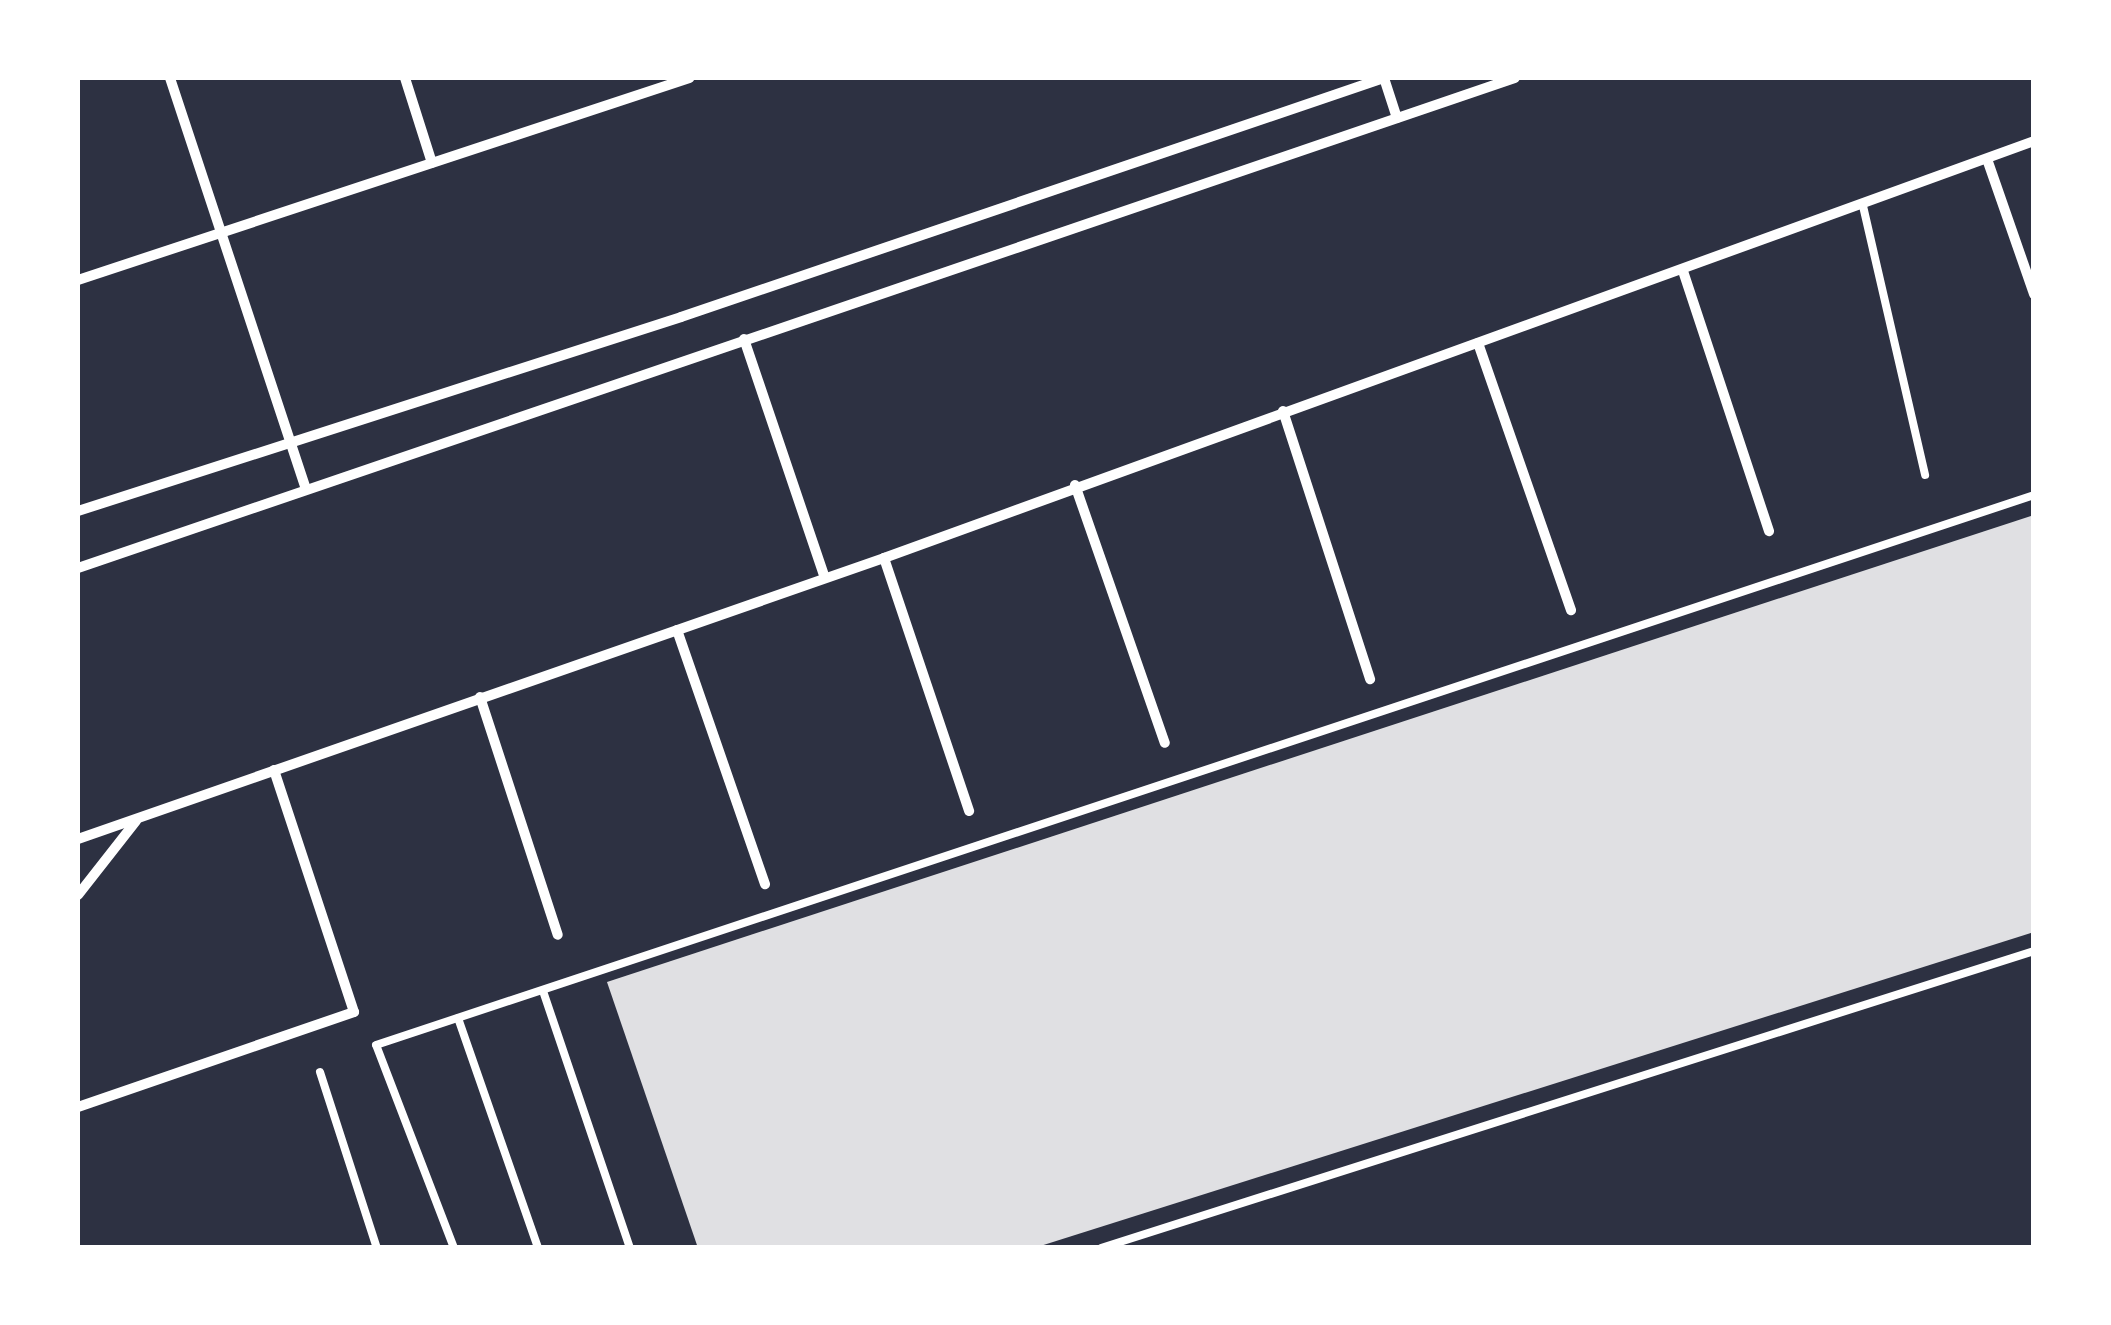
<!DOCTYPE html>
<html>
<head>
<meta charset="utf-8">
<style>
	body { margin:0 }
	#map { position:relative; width:2111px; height:1325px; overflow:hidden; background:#2d3142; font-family:Overpass,sans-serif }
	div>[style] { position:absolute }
	.building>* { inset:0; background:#e0e0e3 }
	.service>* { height:8px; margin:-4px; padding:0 4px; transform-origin:4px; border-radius:4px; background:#fff }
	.minor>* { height:10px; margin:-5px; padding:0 5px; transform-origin:5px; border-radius:5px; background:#fff }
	span { translate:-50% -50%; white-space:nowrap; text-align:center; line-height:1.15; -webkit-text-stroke:10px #fff; paint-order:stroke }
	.frame { position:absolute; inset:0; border:80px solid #fff; pointer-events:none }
</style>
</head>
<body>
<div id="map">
	<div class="building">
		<i style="clip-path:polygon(2034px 515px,2034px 932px,1034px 1248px,698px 1248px,607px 982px)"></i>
	</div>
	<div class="service">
		<i style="left:1863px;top:206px;width:276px;rotate:77deg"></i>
		<i style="left:543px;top:991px;width:271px;rotate:71.3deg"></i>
		<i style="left:458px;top:1018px;width:244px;rotate:70.8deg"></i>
		<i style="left:320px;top:1072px;width:185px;rotate:72.1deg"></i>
		<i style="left:454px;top:1248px;width:217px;rotate:-111deg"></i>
		<i style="left:376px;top:1045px;width:1747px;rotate:-18.35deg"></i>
		<i style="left:1101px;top:1248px;width:979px;rotate:-17.66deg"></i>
	</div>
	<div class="minor">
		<i style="left:170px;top:78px;width:433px;rotate:71.7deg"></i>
		<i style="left:405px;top:78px;width:89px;rotate:72.4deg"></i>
		<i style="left:1384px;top:78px;width:42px;rotate:72deg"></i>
		<i style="left:1987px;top:159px;width:143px;rotate:70.8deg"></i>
		<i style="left:1683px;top:271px;width:274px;rotate:71.7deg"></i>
		<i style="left:78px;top:280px;width:644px;rotate:-18.29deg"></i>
		<i style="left:744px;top:339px;width:252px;rotate:71.3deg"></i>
		<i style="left:1478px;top:343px;width:283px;rotate:70.8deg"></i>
		<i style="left:1283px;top:411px;width:282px;rotate:72deg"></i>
		<i style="left:1075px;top:485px;width:273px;rotate:70.8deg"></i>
		<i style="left:78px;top:511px;width:633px;rotate:-17.83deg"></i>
		<i style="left:681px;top:317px;width:743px;rotate:-18.78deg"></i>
		<i style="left:884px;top:558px;width:267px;rotate:71.4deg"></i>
		<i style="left:78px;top:568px;width:1518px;rotate:-18.83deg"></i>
		<i style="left:677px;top:630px;width:269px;rotate:70.9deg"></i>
		<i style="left:480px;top:697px;width:250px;rotate:71.9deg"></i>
		<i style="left:78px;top:839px;width:854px;rotate:-19.22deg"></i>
		<i style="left:884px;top:558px;width:1223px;rotate:-19.93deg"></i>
		<i style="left:78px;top:895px;width:94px;rotate:-51.9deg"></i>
		<i style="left:78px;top:1107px;width:292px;rotate:-19deg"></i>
		<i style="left:354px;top:1012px;width:255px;rotate:-108.3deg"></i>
	</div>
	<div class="frame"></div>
</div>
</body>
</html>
